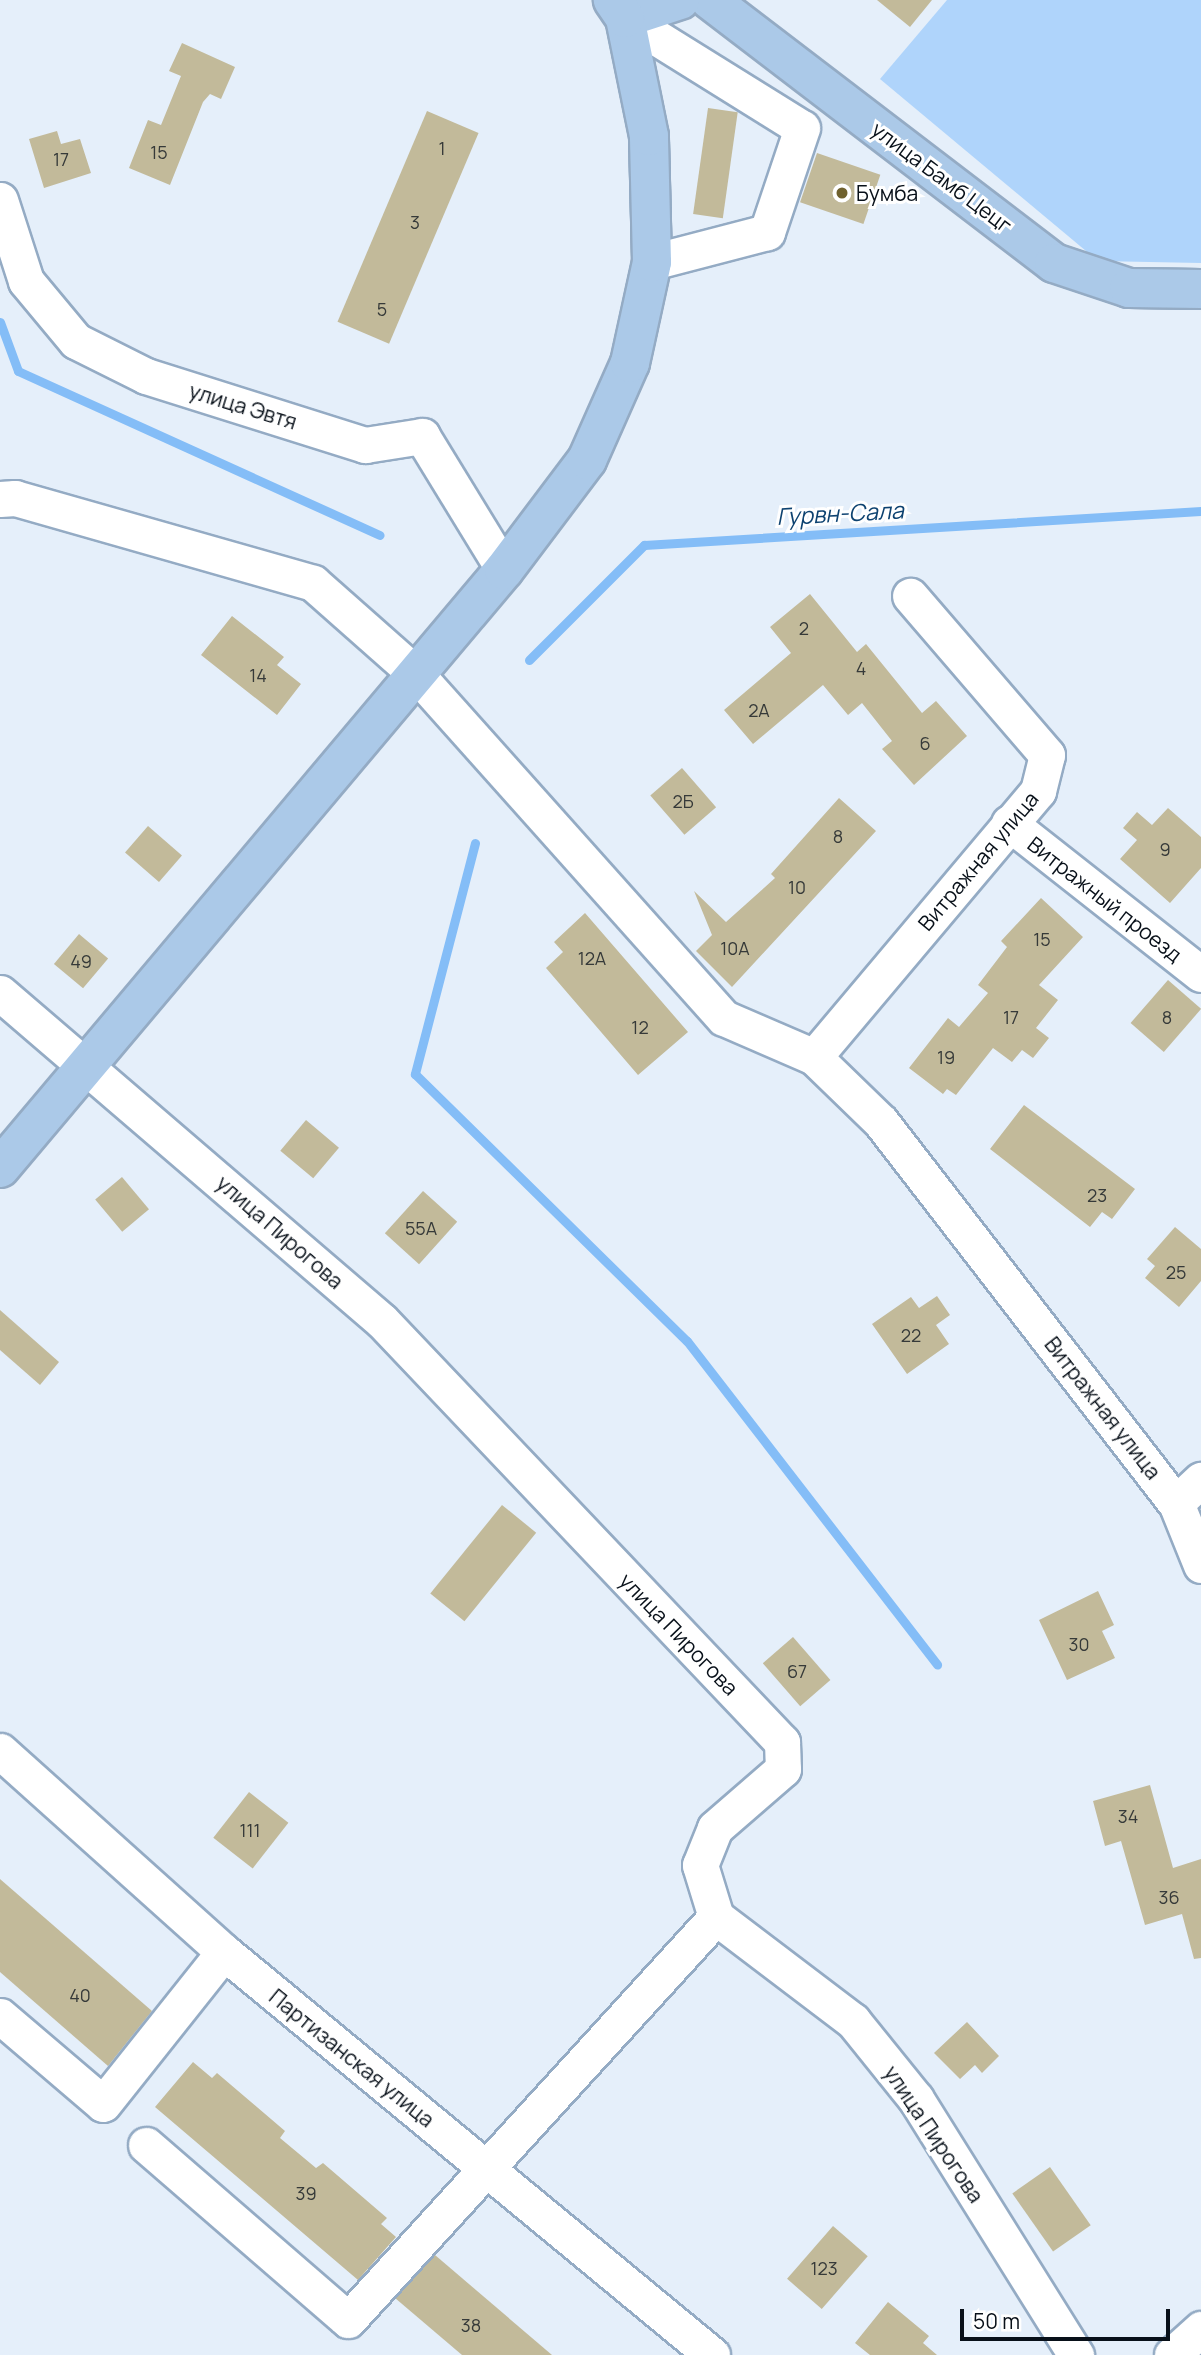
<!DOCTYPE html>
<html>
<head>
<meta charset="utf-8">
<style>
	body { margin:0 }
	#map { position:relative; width:1201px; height:2355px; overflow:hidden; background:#e5effa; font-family:Manrope,sans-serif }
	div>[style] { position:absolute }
	.green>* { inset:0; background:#afd4fb }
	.stream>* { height:9px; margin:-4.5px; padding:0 4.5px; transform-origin:4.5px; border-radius:4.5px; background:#84bdf7 }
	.building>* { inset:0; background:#c2ba9a; transform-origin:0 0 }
	.roads { filter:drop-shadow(2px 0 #94abc4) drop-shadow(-2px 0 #94abc4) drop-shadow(0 2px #94abc4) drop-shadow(0 -2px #94abc4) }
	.minor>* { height:35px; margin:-17.5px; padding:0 17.5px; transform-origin:17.5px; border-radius:17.5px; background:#fff }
	.major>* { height:38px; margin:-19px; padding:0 19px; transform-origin:19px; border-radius:19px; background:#abc9e8 }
	.dots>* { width:19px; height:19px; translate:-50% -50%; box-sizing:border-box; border:4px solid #fff; border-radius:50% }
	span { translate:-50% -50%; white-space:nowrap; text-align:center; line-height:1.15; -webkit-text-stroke:6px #fff; paint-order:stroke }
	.number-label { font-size:18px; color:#363a39 }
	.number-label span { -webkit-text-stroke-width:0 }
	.street-label { font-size:21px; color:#081019 }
	.poi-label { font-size:21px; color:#081019 }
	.left { translate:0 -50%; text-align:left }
	.water-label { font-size:23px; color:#0d4270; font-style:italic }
	.scale { position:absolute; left:960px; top:2309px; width:210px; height:32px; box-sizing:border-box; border:4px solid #081019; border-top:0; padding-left:9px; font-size:21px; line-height:24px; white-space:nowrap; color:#081019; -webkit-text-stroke:5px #fff; paint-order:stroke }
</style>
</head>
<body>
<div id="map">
	<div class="green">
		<i style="clip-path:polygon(947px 0,1201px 0,1201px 263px,1098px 261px,880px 79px)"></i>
	</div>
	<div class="stream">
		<i style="left:0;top:322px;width:52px;rotate:69.8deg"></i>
		<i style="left:18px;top:371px;width:397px;rotate:24.4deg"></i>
		<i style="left:529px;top:660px;width:163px;rotate:-45deg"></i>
		<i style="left:644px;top:545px;width:558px;rotate:-3.49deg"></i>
		<i style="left:475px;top:843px;width:239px;rotate:104.6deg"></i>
		<i style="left:415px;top:1074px;width:381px;rotate:44.5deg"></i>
		<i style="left:687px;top:1341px;width:409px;rotate:52.3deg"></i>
	</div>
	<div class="building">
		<i style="clip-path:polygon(877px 0,932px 0,910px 27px)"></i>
		<i style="clip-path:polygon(182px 43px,235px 67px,221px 99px,210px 94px,203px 102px,170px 185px,129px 168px,148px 120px,161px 125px,181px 76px,169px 71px)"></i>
		<i style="left:708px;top:108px;width:30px;height:107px;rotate:8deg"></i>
		<i style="left:427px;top:111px;width:56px;height:229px;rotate:23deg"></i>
		<i style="clip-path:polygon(57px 131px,61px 144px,80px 139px,91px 173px,44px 188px,29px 139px)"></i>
		<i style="left:817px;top:153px;width:67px;height:52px;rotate:19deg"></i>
		<i style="clip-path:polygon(810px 594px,857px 652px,866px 644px,922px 713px,936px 701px,967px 736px,914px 785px,882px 749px,892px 741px,862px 703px,848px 715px,823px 685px,753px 744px,724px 710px,791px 653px,770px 627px)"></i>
		<i style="clip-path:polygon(232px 616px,284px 657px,277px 665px,301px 684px,277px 715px,201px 655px)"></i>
		<i style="left:682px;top:768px;width:52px;height:42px;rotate:49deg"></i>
		<i style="clip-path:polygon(839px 798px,876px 831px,732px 987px,696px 951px,712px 935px,694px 891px,726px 922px,775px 878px,771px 874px)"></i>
		<i style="clip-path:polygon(1168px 808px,1201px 837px,1201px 868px,1170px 903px,1120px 859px,1137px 840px,1123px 828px,1137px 812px,1152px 825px)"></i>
		<i style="left:148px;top:826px;width:45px;height:35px;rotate:41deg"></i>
		<i style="clip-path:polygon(1041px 898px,1083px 937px,1039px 985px,1058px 1000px,1036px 1028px,1049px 1038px,1033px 1058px,1022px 1050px,1012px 1062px,993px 1048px,956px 1095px,947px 1089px,943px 1094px,909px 1068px,948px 1018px,959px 1027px,988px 993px,978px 985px,1007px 947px,1001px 941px)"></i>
		<i style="clip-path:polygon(585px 913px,688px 1032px,638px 1075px,546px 968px,563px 952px,554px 942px)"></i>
		<i style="left:79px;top:934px;width:38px;height:39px;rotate:40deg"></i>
		<i style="left:1168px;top:980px;width:44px;height:57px;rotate:41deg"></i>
		<i style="clip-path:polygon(1024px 1105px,1135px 1189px,1112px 1219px,1102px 1212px,1090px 1227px,990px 1149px)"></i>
		<i style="left:306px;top:1120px;width:43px;height:40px;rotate:40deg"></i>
		<i style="left:122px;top:1177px;width:42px;height:35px;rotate:50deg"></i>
		<i style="left:423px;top:1191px;width:46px;height:57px;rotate:42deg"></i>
		<i style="clip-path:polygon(1175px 1227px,1201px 1249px,1201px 1281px,1179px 1307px,1145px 1278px,1155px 1266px,1147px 1259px)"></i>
		<i style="clip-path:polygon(937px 1296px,950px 1315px,936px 1325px,949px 1344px,907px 1374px,872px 1324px,911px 1297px,919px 1308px)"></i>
		<i style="clip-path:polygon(0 1310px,59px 1362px,40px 1385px,0 1350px)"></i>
		<i style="left:502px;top:1505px;width:44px;height:114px;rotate:39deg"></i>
		<i style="clip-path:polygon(1098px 1591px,1114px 1625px,1102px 1631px,1115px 1658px,1067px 1680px,1039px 1620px)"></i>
		<i style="left:793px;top:1637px;width:57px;height:40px;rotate:49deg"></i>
		<i style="clip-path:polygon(1150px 1785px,1173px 1868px,1201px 1859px,1201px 1958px,1194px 1959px,1182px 1914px,1145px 1925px,1121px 1841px,1105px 1846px,1093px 1801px)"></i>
		<i style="left:249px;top:1792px;width:50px;height:58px;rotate:38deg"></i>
		<i style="clip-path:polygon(0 1879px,152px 2011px,108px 2066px,0 1972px)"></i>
		<i style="clip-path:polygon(967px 2022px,999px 2056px,982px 2073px,975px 2065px,960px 2079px,934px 2053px)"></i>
		<i style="clip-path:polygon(193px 2062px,212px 2078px,217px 2073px,285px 2131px,280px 2138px,316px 2168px,323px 2163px,387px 2218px,381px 2224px,396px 2237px,358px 2280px,155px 2107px)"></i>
		<i style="left:1050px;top:2167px;width:71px;height:46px;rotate:55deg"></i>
		<i style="left:833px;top:2226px;width:46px;height:70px;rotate:41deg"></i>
		<i style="clip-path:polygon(435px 2255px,552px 2355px,462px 2355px,395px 2298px)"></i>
		<i style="clip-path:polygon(888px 2302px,929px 2336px,923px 2343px,937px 2355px,870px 2355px,855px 2343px)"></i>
	</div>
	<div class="roads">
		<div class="minor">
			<i style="left:625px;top:18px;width:208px;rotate:31.9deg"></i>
			<i style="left:802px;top:128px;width:110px;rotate:108.6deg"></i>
			<i style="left:767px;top:232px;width:119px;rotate:165.4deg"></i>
			<i style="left:0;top:200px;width:85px;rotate:72.2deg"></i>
			<i style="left:26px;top:281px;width:78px;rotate:50.2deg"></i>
			<i style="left:76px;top:341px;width:78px;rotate:26.6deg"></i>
			<i style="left:146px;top:376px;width:230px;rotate:17.5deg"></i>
			<i style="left:365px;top:445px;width:58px;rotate:-9deg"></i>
			<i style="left:422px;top:436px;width:157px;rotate:58.5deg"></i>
			<i style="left:0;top:499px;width:15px;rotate:-4deg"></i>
			<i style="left:15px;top:498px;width:310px;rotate:15.9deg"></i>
			<i style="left:313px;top:583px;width:139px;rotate:41.5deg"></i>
			<i style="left:417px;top:675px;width:460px;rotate:48.2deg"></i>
			<i style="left:724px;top:1018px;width:98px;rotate:23.4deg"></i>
			<i style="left:814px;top:1057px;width:93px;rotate:44.1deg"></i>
			<i style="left:881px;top:1122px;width:482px;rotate:52.3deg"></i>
			<i style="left:1176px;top:1503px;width:67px;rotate:68deg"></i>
			<i style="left:1009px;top:823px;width:244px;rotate:38.2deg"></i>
			<i style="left:0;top:993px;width:503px;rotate:40.65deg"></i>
			<i style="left:382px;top:1321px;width:581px;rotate:46.47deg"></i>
			<i style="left:782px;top:1742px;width:27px;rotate:88deg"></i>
			<i style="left:783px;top:1769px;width:90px;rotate:139.1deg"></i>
			<i style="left:715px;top:1828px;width:40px;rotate:112deg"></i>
			<i style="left:700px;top:1865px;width:54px;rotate:72.9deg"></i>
			<i style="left:716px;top:1917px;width:172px;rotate:37.2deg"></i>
			<i style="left:853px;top:2021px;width:100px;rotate:51.1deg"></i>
			<i style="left:916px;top:2099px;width:302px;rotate:58deg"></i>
			<i style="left:814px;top:1057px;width:348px;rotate:-49.9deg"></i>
			<i style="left:1038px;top:791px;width:37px;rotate:-76deg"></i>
			<i style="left:1047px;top:755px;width:210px;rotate:-130.7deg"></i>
			<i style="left:1176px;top:1503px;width:34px;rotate:-43deg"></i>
			<i style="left:0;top:1751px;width:301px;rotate:41.9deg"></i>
			<i style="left:224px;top:1952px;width:633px;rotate:39.55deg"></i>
			<i style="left:0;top:2016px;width:135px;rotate:40.5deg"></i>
			<i style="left:103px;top:2104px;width:194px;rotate:-51.5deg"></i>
			<i style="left:146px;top:2145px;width:267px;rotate:40.9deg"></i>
			<i style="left:348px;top:2320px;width:546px;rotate:-47.6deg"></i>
			<i style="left:1172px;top:2355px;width:39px;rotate:-42deg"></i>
		</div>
		<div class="major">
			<i style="left:710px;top:0;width:433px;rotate:37.4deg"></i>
			<i style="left:1054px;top:263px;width:79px;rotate:18.4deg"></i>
			<i style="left:1129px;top:288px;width:72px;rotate:0.8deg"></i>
			<i style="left:625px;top:18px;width:58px;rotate:-18.1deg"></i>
			<i style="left:0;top:1168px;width:782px;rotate:-49.88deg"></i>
			<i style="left:504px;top:570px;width:138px;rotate:-53deg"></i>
			<i style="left:587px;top:460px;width:106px;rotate:-66.1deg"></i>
			<i style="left:630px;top:363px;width:103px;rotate:-77.7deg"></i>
			<i style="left:652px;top:262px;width:126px;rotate:-91.4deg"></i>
			<i style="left:649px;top:136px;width:120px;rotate:-101.5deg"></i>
			<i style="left:625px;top:18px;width:22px;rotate:-124deg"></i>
		</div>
	</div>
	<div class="dots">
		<i style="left:842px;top:193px;background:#6f612e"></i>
	</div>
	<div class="number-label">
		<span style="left:442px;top:148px">1</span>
		<span style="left:159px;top:152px">15</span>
		<span style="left:61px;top:159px">17</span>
		<span style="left:415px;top:222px">3</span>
		<span style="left:382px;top:309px">5</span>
		<span style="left:804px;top:628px">2</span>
		<span style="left:861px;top:668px">4</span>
		<span style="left:258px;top:675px">14</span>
		<span style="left:759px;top:710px">2А</span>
		<span style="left:925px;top:743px">6</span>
		<span style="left:683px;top:801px">2Б</span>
		<span style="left:838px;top:836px">8</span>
		<span style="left:1165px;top:849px">9</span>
		<span style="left:797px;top:887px">10</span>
		<span style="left:1042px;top:939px">15</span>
		<span style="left:735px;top:948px">10А</span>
		<span style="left:592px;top:958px">12А</span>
		<span style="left:81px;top:961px">49</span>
		<span style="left:1011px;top:1017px">17</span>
		<span style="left:1167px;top:1017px">8</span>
		<span style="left:640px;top:1027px">12</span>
		<span style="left:946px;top:1057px">19</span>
		<span style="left:1097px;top:1195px">23</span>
		<span style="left:421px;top:1228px">55А</span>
		<span style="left:1176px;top:1272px">25</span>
		<span style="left:911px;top:1335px">22</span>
		<span style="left:1079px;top:1644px">30</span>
		<span style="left:797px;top:1671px">67</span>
		<span style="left:1128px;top:1816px">34</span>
		<span style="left:250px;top:1830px">111</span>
		<span style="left:1169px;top:1897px">36</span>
		<span style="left:80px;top:1995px">40</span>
		<span style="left:306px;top:2193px">39</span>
		<span style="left:824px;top:2268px">123</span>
		<span style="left:471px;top:2325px">38</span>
	</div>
	<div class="street-label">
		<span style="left:942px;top:177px;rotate:37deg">улица Бамб Цецг</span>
		<span style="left:243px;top:406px;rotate:17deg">улица Эвтя</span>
		<span style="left:978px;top:861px;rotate:-50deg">Витражная улица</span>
		<span style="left:1105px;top:899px;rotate:38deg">Витражный проезд</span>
		<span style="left:280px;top:1232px;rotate:41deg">улица Пирогова</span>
		<span style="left:1103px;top:1408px;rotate:52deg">Витражная улица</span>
		<span style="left:679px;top:1634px;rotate:46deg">улица Пирогова</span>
		<span style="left:352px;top:2058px;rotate:39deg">Партизанская улица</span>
		<span style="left:934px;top:2134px;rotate:56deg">улица Пирогова</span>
	</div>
	<div class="poi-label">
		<span class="left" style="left:856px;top:193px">Бумба</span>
	</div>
	<div class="water-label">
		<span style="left:840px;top:513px;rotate:-3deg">Гурвн-Сала</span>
	</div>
	<div class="scale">50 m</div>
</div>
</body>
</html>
